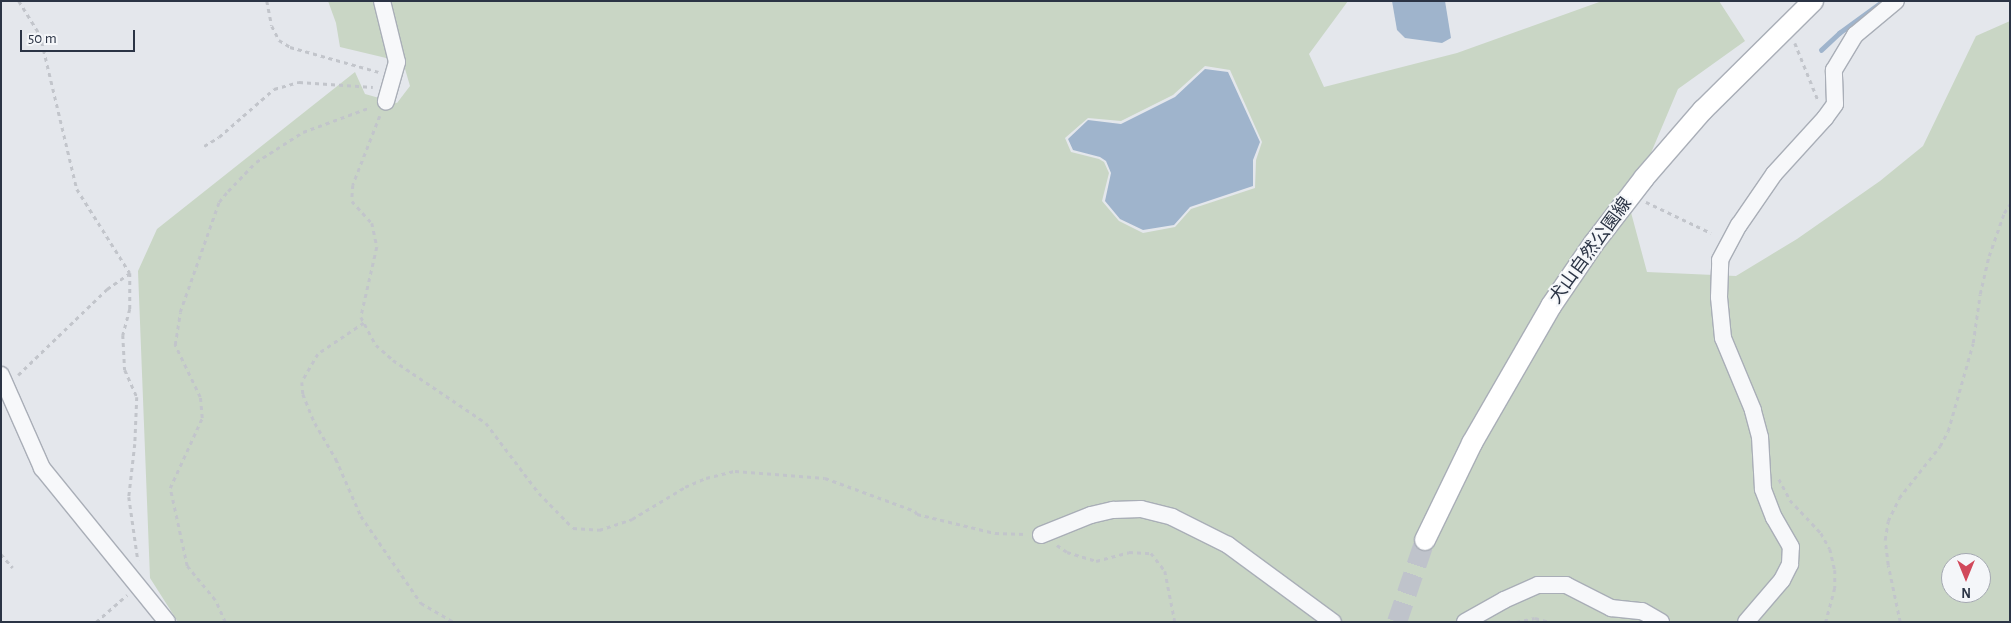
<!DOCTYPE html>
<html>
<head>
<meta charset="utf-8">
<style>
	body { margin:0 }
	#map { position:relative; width:2011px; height:623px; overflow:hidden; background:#e4e7ec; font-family:"Alegreya Sans","Noto Sans JP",sans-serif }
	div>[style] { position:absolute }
	.green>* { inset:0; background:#c9d6c5 }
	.water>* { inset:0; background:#9fb4cc }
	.stream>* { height:4.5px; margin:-2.25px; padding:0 2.25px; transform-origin:2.25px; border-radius:2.25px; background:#9fb4cc }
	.major-tunnel>* { height:20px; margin-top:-10px; transform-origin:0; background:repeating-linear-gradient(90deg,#bfc3cb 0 20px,transparent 0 30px) }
	.path>* { height:2.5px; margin-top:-1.25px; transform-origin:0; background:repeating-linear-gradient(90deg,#c2c5cb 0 4px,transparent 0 8px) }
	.roads { filter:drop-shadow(1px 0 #a9aeb7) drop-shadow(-1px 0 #a9aeb7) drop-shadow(0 1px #a9aeb7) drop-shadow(0 -1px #a9aeb7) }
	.minor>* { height:16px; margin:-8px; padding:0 8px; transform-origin:8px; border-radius:8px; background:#f7f8fa }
	.major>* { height:20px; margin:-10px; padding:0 10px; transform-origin:10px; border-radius:10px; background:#fff }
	span { translate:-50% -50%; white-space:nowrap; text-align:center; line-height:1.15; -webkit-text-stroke:4px #f4f6f9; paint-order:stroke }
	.street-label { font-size:18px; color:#2b3445 }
	.frame { position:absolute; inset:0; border:2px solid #2b3445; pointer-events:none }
	.north { position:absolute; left:1941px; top:553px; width:50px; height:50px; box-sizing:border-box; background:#f4f6f9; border:1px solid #a4a8b1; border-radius:50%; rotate:180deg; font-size:14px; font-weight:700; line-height:20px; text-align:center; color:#2b3445 }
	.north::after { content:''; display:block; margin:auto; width:18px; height:22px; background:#d1495b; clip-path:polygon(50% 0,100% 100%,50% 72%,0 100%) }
	.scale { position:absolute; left:20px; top:30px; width:115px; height:22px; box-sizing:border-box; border:2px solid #2b3445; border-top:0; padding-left:6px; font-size:15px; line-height:18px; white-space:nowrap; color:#2b3445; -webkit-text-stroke:4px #f4f6f9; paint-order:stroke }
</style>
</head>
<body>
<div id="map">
	<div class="green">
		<i style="clip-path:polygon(evenodd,328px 1px,1348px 1px,1309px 54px,1324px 87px,1457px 53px,1602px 1px,1719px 1px,1745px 41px,1678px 89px,1629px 205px,1647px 272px,1736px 276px,1797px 239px,1880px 181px,1923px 146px,1976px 36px,2010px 21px,2010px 622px,178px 622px,150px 578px,138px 271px,157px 229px,355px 72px,365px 94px,397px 103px,410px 86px,403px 62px,340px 47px,336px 23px,328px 1px,1205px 66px,1230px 70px,1262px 142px,1256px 160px,1255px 188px,1191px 209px,1175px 227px,1143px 233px,1119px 221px,1102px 201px,1109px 173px,1104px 162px,1099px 159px,1071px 152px,1065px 138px,1088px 118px,1121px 121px,1173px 95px,1205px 66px,328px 1px,1951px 563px,1981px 563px,1981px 593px,1951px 593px,1951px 563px)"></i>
	</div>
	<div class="water">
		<i style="clip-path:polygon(1392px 1px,1445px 1px,1451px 38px,1442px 43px,1405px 38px,1397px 30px)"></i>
		<i style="clip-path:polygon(1205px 69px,1228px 72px,1260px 142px,1253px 160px,1253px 186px,1190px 207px,1174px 225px,1143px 230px,1120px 219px,1105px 201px,1111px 173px,1106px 161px,1100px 157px,1073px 150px,1068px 139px,1088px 120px,1121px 124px,1175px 97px)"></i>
	</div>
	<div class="stream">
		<i style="left:1821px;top:50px;width:25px;rotate:-43deg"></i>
		<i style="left:1839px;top:33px;width:54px;rotate:-36deg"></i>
	</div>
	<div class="major-tunnel">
		<i style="left:1397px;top:622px;width:87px;rotate:-71.1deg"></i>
	</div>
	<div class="path">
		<i style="left:19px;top:1px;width:39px;rotate:58deg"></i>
		<i style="left:40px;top:34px;width:159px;rotate:76.6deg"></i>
		<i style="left:77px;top:189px;width:99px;rotate:57.8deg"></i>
		<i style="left:130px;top:273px;width:36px;rotate:90deg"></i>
		<i style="left:130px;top:309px;width:27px;rotate:105deg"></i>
		<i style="left:123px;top:335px;width:35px;rotate:87deg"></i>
		<i style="left:125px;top:370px;width:30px;rotate:66deg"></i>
		<i style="left:137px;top:397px;width:47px;rotate:92.4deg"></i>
		<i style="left:135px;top:444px;width:53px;rotate:96.5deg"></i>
		<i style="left:129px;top:497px;width:64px;rotate:81.9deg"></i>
		<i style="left:267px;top:1px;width:25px;rotate:79deg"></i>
		<i style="left:272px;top:26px;width:16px;rotate:63deg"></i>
		<i style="left:279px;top:40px;width:13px;rotate:32deg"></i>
		<i style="left:290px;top:47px;width:92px;rotate:15.7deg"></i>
		<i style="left:1795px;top:43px;width:61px;rotate:68deg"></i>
		<i style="left:380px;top:116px;width:74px;rotate:111.4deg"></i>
		<i style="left:353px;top:185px;width:16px;rotate:94deg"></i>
		<i style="left:352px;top:201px;width:30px;rotate:48deg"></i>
		<i style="left:372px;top:223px;width:25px;rotate:78deg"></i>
		<i style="left:377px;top:247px;width:72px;rotate:102.9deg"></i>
		<i style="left:361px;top:317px;width:32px;rotate:62deg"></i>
		<i style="left:376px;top:345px;width:23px;rotate:41deg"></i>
		<i style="left:393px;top:360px;width:112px;rotate:34.1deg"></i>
		<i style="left:486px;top:423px;width:88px;rotate:52.9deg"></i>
		<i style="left:539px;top:493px;width:49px;rotate:45.8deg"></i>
		<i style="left:573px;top:528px;width:26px;rotate:4deg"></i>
		<i style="left:599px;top:530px;width:35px;rotate:-18deg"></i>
		<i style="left:632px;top:519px;width:62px;rotate:-31.1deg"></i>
		<i style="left:685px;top:487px;width:23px;rotate:-23deg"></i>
		<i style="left:706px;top:478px;width:30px;rotate:-14deg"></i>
		<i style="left:735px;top:471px;width:90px;rotate:4.4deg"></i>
		<i style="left:825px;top:478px;width:96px;rotate:20.1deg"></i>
		<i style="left:915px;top:511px;width:4px;rotate:56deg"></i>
		<i style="left:917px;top:514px;width:80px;rotate:13.7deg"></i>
		<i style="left:995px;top:533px;width:32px;rotate:2deg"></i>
		<i style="left:204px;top:146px;width:17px;rotate:-31deg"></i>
		<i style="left:219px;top:137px;width:73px;rotate:-41.1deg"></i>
		<i style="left:274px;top:89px;width:26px;rotate:-16deg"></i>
		<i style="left:299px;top:82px;width:74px;rotate:3.9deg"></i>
		<i style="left:1646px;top:202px;width:72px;rotate:25.5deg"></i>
		<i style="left:364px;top:323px;width:55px;rotate:146deg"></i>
		<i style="left:318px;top:354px;width:32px;rotate:120deg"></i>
		<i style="left:302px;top:382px;width:12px;rotate:85deg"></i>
		<i style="left:303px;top:394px;width:31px;rotate:68deg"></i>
		<i style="left:315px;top:423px;width:42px;rotate:59.7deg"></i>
		<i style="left:336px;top:459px;width:62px;rotate:66.3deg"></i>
		<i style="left:361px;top:516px;width:106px;rotate:55.4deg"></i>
		<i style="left:421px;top:603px;width:38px;rotate:30deg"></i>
		<i style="left:18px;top:375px;width:124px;rotate:-44deg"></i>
		<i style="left:107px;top:289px;width:28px;rotate:-35deg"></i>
		<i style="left:1779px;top:479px;width:24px;rotate:62deg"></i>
		<i style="left:1790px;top:500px;width:45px;rotate:46.8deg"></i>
		<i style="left:1821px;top:533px;width:18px;rotate:61deg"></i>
		<i style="left:1830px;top:549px;width:22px;rotate:77deg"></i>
		<i style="left:1835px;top:570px;width:18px;rotate:90deg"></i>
		<i style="left:1835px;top:588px;width:35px;rotate:105deg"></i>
		<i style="left:1057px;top:545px;width:12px;rotate:35deg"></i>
		<i style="left:1067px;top:552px;width:30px;rotate:17deg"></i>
		<i style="left:1096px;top:561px;width:34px;rotate:-15deg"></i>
		<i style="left:1129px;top:552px;width:22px;rotate:3deg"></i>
		<i style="left:1151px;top:553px;width:23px;rotate:52deg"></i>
		<i style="left:1165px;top:571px;width:52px;rotate:78.9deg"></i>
		<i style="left:1px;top:554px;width:18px;rotate:49deg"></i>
		<i style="left:96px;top:622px;width:41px;rotate:-41.1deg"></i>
		<i style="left:225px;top:622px;width:24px;rotate:-114deg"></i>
		<i style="left:215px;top:600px;width:44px;rotate:-129.5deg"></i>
		<i style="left:187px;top:566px;width:80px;rotate:-102.3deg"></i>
		<i style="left:170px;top:488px;width:77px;rotate:-65.4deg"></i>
		<i style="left:202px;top:418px;width:21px;rotate:-95deg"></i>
		<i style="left:200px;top:397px;width:58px;rotate:-115.7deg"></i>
		<i style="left:175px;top:345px;width:33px;rotate:-81deg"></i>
		<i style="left:180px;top:312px;width:117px;rotate:-70.5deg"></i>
		<i style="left:219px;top:202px;width:14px;rotate:-51deg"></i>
		<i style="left:228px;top:191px;width:40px;rotate:-46deg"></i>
		<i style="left:256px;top:162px;width:56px;rotate:-32.6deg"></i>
		<i style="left:303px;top:132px;width:72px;rotate:-20.2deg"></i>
		<i style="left:1516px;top:622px;width:19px;rotate:-12deg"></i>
		<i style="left:1535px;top:618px;width:16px;rotate:15deg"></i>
		<i style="left:1900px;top:622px;width:58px;rotate:-101.9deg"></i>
		<i style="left:1888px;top:565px;width:25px;rotate:-97deg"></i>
		<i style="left:1885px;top:540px;width:19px;rotate:-81deg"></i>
		<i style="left:1888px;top:521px;width:25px;rotate:-64deg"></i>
		<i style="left:1899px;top:498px;width:66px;rotate:-51.7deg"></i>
		<i style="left:1940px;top:446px;width:17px;rotate:-62deg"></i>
		<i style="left:1948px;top:431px;width:91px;rotate:-74.1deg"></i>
		<i style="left:1973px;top:343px;width:49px;rotate:-81.9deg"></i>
		<i style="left:1980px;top:294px;width:39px;rotate:-77deg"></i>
		<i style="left:1989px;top:256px;width:46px;rotate:-70.8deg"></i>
		<i style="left:2004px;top:213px;width:11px;rotate:-56deg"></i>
	</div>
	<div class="roads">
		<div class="minor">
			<i style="left:382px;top:1px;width:63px;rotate:76.2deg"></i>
			<i style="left:397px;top:62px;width:41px;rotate:105.8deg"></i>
			<i style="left:1px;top:375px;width:102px;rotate:66.2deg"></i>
			<i style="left:42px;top:468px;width:198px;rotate:50.9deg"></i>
			<i style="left:1041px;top:535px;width:54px;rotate:-21.8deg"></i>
			<i style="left:1091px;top:515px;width:23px;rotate:-13deg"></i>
			<i style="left:1113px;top:510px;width:28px;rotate:-2deg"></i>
			<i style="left:1141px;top:509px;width:32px;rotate:14deg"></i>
			<i style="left:1172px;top:517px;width:63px;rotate:26.6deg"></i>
			<i style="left:1228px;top:545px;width:130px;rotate:36.3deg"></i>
			<i style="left:1465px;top:622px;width:45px;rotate:-29.4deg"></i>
			<i style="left:1504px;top:600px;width:37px;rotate:-24deg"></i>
			<i style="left:1538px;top:585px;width:28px"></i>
			<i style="left:1566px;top:585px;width:51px;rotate:27.1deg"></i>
			<i style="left:1611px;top:608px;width:31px;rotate:6deg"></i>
			<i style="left:1642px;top:611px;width:22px;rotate:30deg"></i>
			<i style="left:1746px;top:622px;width:55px;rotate:-49.4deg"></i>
			<i style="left:1782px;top:580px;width:18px;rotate:-63deg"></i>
			<i style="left:1790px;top:564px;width:17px;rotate:-87deg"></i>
			<i style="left:1791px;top:547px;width:34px;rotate:-120deg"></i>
			<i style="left:1774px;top:518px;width:31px;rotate:-111deg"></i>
			<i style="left:1763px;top:489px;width:52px;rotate:-93.3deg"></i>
			<i style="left:1760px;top:437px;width:28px;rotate:-105deg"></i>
			<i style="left:1753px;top:410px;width:78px;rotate:-112.6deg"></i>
			<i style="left:1723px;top:338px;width:41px;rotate:-95.6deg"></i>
			<i style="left:1719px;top:297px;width:37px;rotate:-88deg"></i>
			<i style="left:1720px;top:260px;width:40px;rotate:-62deg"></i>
			<i style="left:1739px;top:225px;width:62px;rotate:-55.5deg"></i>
			<i style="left:1774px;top:174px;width:76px;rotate:-47.7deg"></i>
			<i style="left:1825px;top:118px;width:17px;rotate:-54deg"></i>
			<i style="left:1835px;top:104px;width:34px;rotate:-92deg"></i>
			<i style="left:1834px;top:70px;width:41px;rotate:-59deg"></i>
			<i style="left:1855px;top:35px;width:53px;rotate:-39.7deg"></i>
		</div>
		<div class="major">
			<i style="left:1425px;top:540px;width:108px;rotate:-64.1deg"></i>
			<i style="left:1472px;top:443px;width:158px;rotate:-60deg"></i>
			<i style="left:1551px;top:306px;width:76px;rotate:-55.7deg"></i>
			<i style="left:1594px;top:243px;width:82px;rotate:-52.4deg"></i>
			<i style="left:1644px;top:178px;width:90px;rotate:-49.1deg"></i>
			<i style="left:1703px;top:110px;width:155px;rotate:-44.7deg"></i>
		</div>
	</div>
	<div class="street-label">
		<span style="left:1591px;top:251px;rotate:-54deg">犬山自然公園線</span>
	</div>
	<div class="frame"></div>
	<div class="north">N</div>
	<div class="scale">50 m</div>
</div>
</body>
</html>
